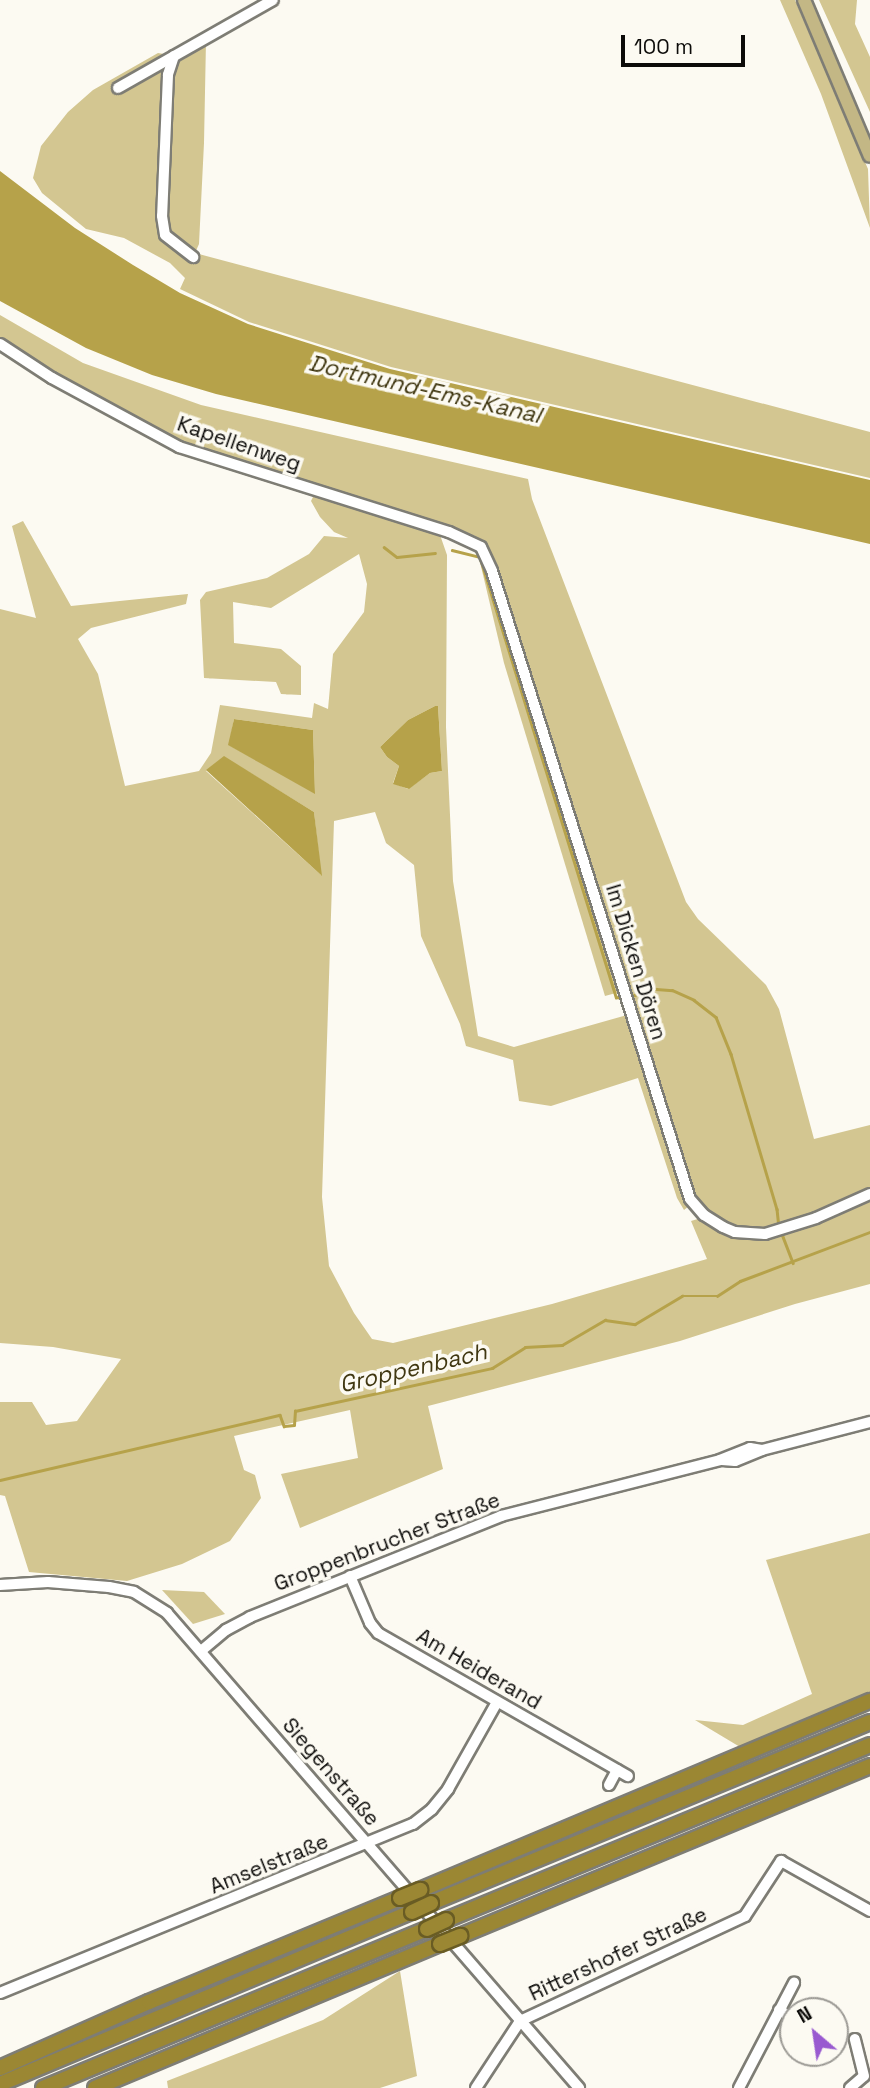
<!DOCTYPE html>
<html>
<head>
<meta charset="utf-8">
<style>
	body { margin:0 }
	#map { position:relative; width:870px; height:2088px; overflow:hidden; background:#fcfaf2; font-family:"Space Grotesk",sans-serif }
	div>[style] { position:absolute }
	.green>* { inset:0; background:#d3c691 }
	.water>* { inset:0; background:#b6a24a }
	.stream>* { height:2.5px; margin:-1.25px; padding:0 1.25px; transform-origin:1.25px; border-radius:1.25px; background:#b6a24a }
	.roads { filter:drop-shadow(2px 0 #7e7d75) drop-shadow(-2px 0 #7e7d75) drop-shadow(0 2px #7e7d75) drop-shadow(0 -2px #7e7d75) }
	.minor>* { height:10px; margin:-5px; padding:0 5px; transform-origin:5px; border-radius:5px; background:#fff }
	.major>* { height:12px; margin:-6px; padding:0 6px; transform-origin:6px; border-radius:6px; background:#c3b785 }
	.highway>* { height:14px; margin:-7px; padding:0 7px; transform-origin:7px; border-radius:7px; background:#9b8733 }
	.bridges { filter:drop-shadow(2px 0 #695c24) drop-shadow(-2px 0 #695c24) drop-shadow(0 2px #695c24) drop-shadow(0 -2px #695c24) }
	.highway-bridge>* { height:14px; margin:-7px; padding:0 7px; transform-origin:7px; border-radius:7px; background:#9b8733 }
	span { translate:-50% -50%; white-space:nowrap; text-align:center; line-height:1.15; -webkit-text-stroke:7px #fcfaf2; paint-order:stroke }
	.street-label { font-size:21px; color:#0c0b09 }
	.water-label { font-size:23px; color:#403711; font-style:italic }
	.north { position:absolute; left:779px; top:1997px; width:70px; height:70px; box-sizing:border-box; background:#fcfaf2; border:2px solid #9c9a95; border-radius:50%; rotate:331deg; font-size:19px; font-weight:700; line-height:28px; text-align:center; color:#0c0b09 }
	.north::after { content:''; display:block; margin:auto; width:24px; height:32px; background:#995ad0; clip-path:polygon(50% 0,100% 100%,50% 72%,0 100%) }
	.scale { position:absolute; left:621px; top:35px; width:124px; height:32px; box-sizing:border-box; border:4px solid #0c0b09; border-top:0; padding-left:9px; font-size:21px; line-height:24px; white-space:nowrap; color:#0c0b09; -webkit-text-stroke:5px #fcfaf2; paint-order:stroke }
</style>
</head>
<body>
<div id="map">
	<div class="green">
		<i style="clip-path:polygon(780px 0,795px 0,868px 169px,870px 228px,821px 94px)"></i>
		<i style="clip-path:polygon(819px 0,857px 0,855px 24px,870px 57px,870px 112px)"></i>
		<i style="clip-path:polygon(206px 41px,204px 143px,199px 244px,195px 253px,870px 432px,870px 478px,391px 367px,249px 322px,180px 289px,185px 278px,170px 263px,124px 238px,86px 229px,42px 193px,33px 178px,41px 146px,68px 112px,93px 90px,158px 53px,170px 55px)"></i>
		<i style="clip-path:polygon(evenodd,0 315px,83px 363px,201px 405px,528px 479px,532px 499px,686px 902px,698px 919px,766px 985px,779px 1009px,814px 1139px,870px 1125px,870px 1284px,795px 1304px,680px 1341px,428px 1406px,443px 1469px,300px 1528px,281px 1474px,358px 1458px,350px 1410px,234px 1436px,244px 1470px,255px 1475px,261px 1498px,230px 1541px,182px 1564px,127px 1581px,29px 1572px,5px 1496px,0 1495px,0 1402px,32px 1402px,46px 1425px,77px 1421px,121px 1359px,53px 1347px,0 1343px,0 609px,36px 618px,12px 526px,23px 521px,71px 606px,188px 594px,186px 604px,91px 628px,78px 639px,98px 674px,125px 786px,199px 771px,211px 753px,220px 705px,312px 718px,314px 703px,328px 709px,333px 654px,364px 612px,367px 584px,359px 554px,271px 608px,233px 602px,234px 643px,281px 649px,301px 666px,301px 695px,281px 694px,276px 682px,204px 678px,200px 600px,206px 592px,267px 578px,309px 554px,324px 536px,348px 538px,334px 532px,320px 517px,311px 501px,315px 493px,439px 532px,447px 555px,446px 727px,453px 881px,478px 1036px,514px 1047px,627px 1015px,669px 1143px,635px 1024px,639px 1023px,484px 543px,475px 536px,179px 444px,48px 372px,0 340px,0 315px,435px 706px,438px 706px,442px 771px,430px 773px,408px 789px,393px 783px,399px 766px,387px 757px,380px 747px,408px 720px,435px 706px,0 315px,234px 719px,313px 730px,315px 793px,229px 745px,234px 719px,0 315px,224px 757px,314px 812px,321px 875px,206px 771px,224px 757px,0 315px,375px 812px,386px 843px,414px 865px,421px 936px,460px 1024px,466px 1046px,513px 1060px,519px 1101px,551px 1106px,638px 1078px,677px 1198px,684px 1210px,689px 1206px,678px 1176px,687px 1196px,718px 1222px,745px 1233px,781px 1231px,782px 1235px,748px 1238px,734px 1235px,701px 1218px,691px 1221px,707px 1259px,552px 1304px,393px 1343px,372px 1339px,354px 1313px,329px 1266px,322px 1197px,334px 821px,375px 812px)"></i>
		<i style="clip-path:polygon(483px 557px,623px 991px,605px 996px,504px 663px,479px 558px)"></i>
		<i style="clip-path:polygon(870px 1533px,870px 1694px,740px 1747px,695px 1720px,743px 1725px,812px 1694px,766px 1560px)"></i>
		<i style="clip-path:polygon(162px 1590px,204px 1592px,225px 1614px,193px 1624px)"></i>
		<i style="clip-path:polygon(400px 1971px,417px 2076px,380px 2088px,168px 2088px,167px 2081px,323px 2020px)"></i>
	</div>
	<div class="water">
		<i style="clip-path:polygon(0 171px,75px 228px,133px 265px,180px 293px,248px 324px,390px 369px,870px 480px,870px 544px,216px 394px,152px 375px,86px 348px,0 301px)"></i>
		<i style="clip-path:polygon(435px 706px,438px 706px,442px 771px,430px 773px,409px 789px,393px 784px,399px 766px,387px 757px,380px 747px,408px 720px)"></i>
		<i style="clip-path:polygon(234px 719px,313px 730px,315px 794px,228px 745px)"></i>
		<i style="clip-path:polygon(224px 756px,314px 812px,322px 876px,206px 770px)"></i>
	</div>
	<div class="stream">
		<i style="left:384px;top:547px;width:16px;rotate:38deg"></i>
		<i style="left:397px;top:557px;width:38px;rotate:-6deg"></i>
		<i style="left:452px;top:550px;width:29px;rotate:14deg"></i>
		<i style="left:480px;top:557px;width:461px;rotate:72.8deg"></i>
		<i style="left:616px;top:997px;width:7px;rotate:8deg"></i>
		<i style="left:631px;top:996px;width:26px;rotate:-16deg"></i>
		<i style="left:656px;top:989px;width:16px;rotate:4deg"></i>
		<i style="left:672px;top:990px;width:24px;rotate:24deg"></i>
		<i style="left:694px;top:1000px;width:28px;rotate:38deg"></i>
		<i style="left:716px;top:1017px;width:40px;rotate:68deg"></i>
		<i style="left:731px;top:1054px;width:162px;rotate:73.5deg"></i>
		<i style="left:777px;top:1209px;width:18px;rotate:84deg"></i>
		<i style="left:782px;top:1234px;width:31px;rotate:69deg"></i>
		<i style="left:0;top:1480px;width:287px;rotate:-13.1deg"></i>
		<i style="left:280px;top:1415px;width:12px;rotate:70deg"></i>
		<i style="left:284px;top:1426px;width:10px;rotate:-6deg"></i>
		<i style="left:294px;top:1425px;width:14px;rotate:-86deg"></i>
		<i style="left:295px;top:1411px;width:202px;rotate:-12.3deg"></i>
		<i style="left:492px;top:1368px;width:39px;rotate:-32deg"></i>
		<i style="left:525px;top:1347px;width:37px;rotate:-3deg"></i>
		<i style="left:562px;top:1345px;width:50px;rotate:-30.2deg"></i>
		<i style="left:605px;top:1320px;width:30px;rotate:8deg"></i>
		<i style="left:635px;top:1324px;width:55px;rotate:-30.8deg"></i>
		<i style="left:682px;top:1296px;width:35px"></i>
		<i style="left:717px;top:1296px;width:27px;rotate:-33deg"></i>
		<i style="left:740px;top:1281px;width:139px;rotate:-20.7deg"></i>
	</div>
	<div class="roads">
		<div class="minor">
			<i style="left:174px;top:56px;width:20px;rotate:108deg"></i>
			<i style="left:168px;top:75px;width:141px;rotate:92.4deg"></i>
			<i style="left:162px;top:216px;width:19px;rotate:81deg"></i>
			<i style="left:165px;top:235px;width:36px;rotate:38deg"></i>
			<i style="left:118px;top:88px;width:178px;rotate:-29.6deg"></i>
			<i style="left:0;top:344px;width:62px;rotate:33.2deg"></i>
			<i style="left:52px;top:378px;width:145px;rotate:28.5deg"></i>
			<i style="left:179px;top:447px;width:283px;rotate:17.5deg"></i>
			<i style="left:449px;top:532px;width:35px;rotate:25deg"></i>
			<i style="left:481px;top:547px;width:26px;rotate:65deg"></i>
			<i style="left:492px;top:571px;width:658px;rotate:72.5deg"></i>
			<i style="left:690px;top:1199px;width:21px;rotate:49deg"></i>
			<i style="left:704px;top:1215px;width:22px;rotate:32deg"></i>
			<i style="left:723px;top:1227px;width:13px;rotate:23deg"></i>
			<i style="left:735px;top:1232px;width:30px;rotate:4deg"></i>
			<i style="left:765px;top:1234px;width:53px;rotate:-17.4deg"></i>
			<i style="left:816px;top:1218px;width:59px;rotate:-24deg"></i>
			<i style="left:722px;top:1460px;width:13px;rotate:4deg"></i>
			<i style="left:735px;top:1461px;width:29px;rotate:-22deg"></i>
			<i style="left:350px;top:1576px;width:51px;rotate:66.9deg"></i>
			<i style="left:370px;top:1623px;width:13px;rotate:51deg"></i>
			<i style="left:378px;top:1633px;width:288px;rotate:29.8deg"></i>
			<i style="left:0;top:1585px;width:48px;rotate:-3.6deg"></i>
			<i style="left:48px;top:1582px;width:61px;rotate:4.7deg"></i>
			<i style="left:109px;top:1587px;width:25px;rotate:11deg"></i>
			<i style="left:134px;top:1592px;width:39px;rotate:32deg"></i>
			<i style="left:167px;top:1613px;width:629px;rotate:49.06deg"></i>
			<i style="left:201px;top:1651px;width:33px;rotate:-40deg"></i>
			<i style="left:226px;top:1630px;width:27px;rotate:-28deg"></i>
			<i style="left:250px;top:1617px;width:271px;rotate:-21.9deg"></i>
			<i style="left:501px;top:1516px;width:226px;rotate:-14.3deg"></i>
			<i style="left:720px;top:1460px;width:32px;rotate:-22deg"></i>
			<i style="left:750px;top:1448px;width:12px;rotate:9deg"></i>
			<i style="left:762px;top:1450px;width:112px;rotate:-14.5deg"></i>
			<i style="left:609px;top:1785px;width:17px;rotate:-62deg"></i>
			<i style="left:0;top:1993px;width:446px;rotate:-22.3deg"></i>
			<i style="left:413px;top:1824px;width:24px;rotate:-38deg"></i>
			<i style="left:432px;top:1809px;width:26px;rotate:-51deg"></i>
			<i style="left:448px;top:1789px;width:100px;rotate:-60.6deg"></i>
			<i style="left:779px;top:2010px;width:16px;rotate:30deg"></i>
			<i style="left:476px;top:2088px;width:80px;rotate:-56.7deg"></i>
			<i style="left:520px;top:2021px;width:248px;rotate:-25deg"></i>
			<i style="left:745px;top:1916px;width:66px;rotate:-56.8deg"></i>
			<i style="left:781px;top:1861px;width:102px;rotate:29.3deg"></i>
			<i style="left:739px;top:2088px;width:119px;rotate:-62.4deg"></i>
			<i style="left:850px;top:2088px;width:18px;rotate:-41deg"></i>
			<i style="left:864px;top:2076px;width:38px;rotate:-104deg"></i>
		</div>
		<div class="major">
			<i style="left:804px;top:0;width:169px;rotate:67.1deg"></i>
		</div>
		<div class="highway">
			<i style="left:420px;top:1890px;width:488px;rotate:-22.8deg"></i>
			<i style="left:431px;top:1903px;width:475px;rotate:-22.4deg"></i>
			<i style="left:446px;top:1920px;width:459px;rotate:-22.4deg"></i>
			<i style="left:460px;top:1936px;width:444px;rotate:-22.5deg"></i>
			<i style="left:0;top:2068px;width:163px;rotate:-23.9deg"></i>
			<i style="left:149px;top:2002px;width:272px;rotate:-22.5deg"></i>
			<i style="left:0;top:2084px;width:446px;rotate:-22.7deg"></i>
			<i style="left:43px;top:2088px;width:416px;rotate:-22.5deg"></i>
			<i style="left:95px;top:2088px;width:374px;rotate:-22.7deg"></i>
		</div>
	</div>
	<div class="bridges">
		<div class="highway-bridge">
			<i style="left:400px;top:1898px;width:22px;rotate:-22deg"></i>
			<i style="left:412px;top:1912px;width:21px;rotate:-25deg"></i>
			<i style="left:427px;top:1929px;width:21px;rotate:-25deg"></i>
			<i style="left:440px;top:1944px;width:22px;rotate:-22deg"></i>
		</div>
	</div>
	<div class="street-label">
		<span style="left:239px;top:444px;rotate:19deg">Kapellenweg</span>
		<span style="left:636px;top:962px;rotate:73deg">Im Dicken Dören</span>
		<span style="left:387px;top:1542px;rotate:-21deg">Groppenbrucher Straße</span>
		<span style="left:479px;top:1669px;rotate:30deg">Am Heiderand</span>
		<span style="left:331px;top:1772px;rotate:49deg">Siegenstraße</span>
		<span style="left:269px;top:1864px;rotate:-22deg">Amselstraße</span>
		<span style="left:618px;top:1954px;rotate:-25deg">Rittershofer Straße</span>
	</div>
	<div class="water-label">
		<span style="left:425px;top:389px;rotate:13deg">Dortmund-Ems-Kanal</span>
		<span style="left:413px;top:1368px;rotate:-13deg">Groppenbach</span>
	</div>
	<div class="north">N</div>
	<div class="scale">100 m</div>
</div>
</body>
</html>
